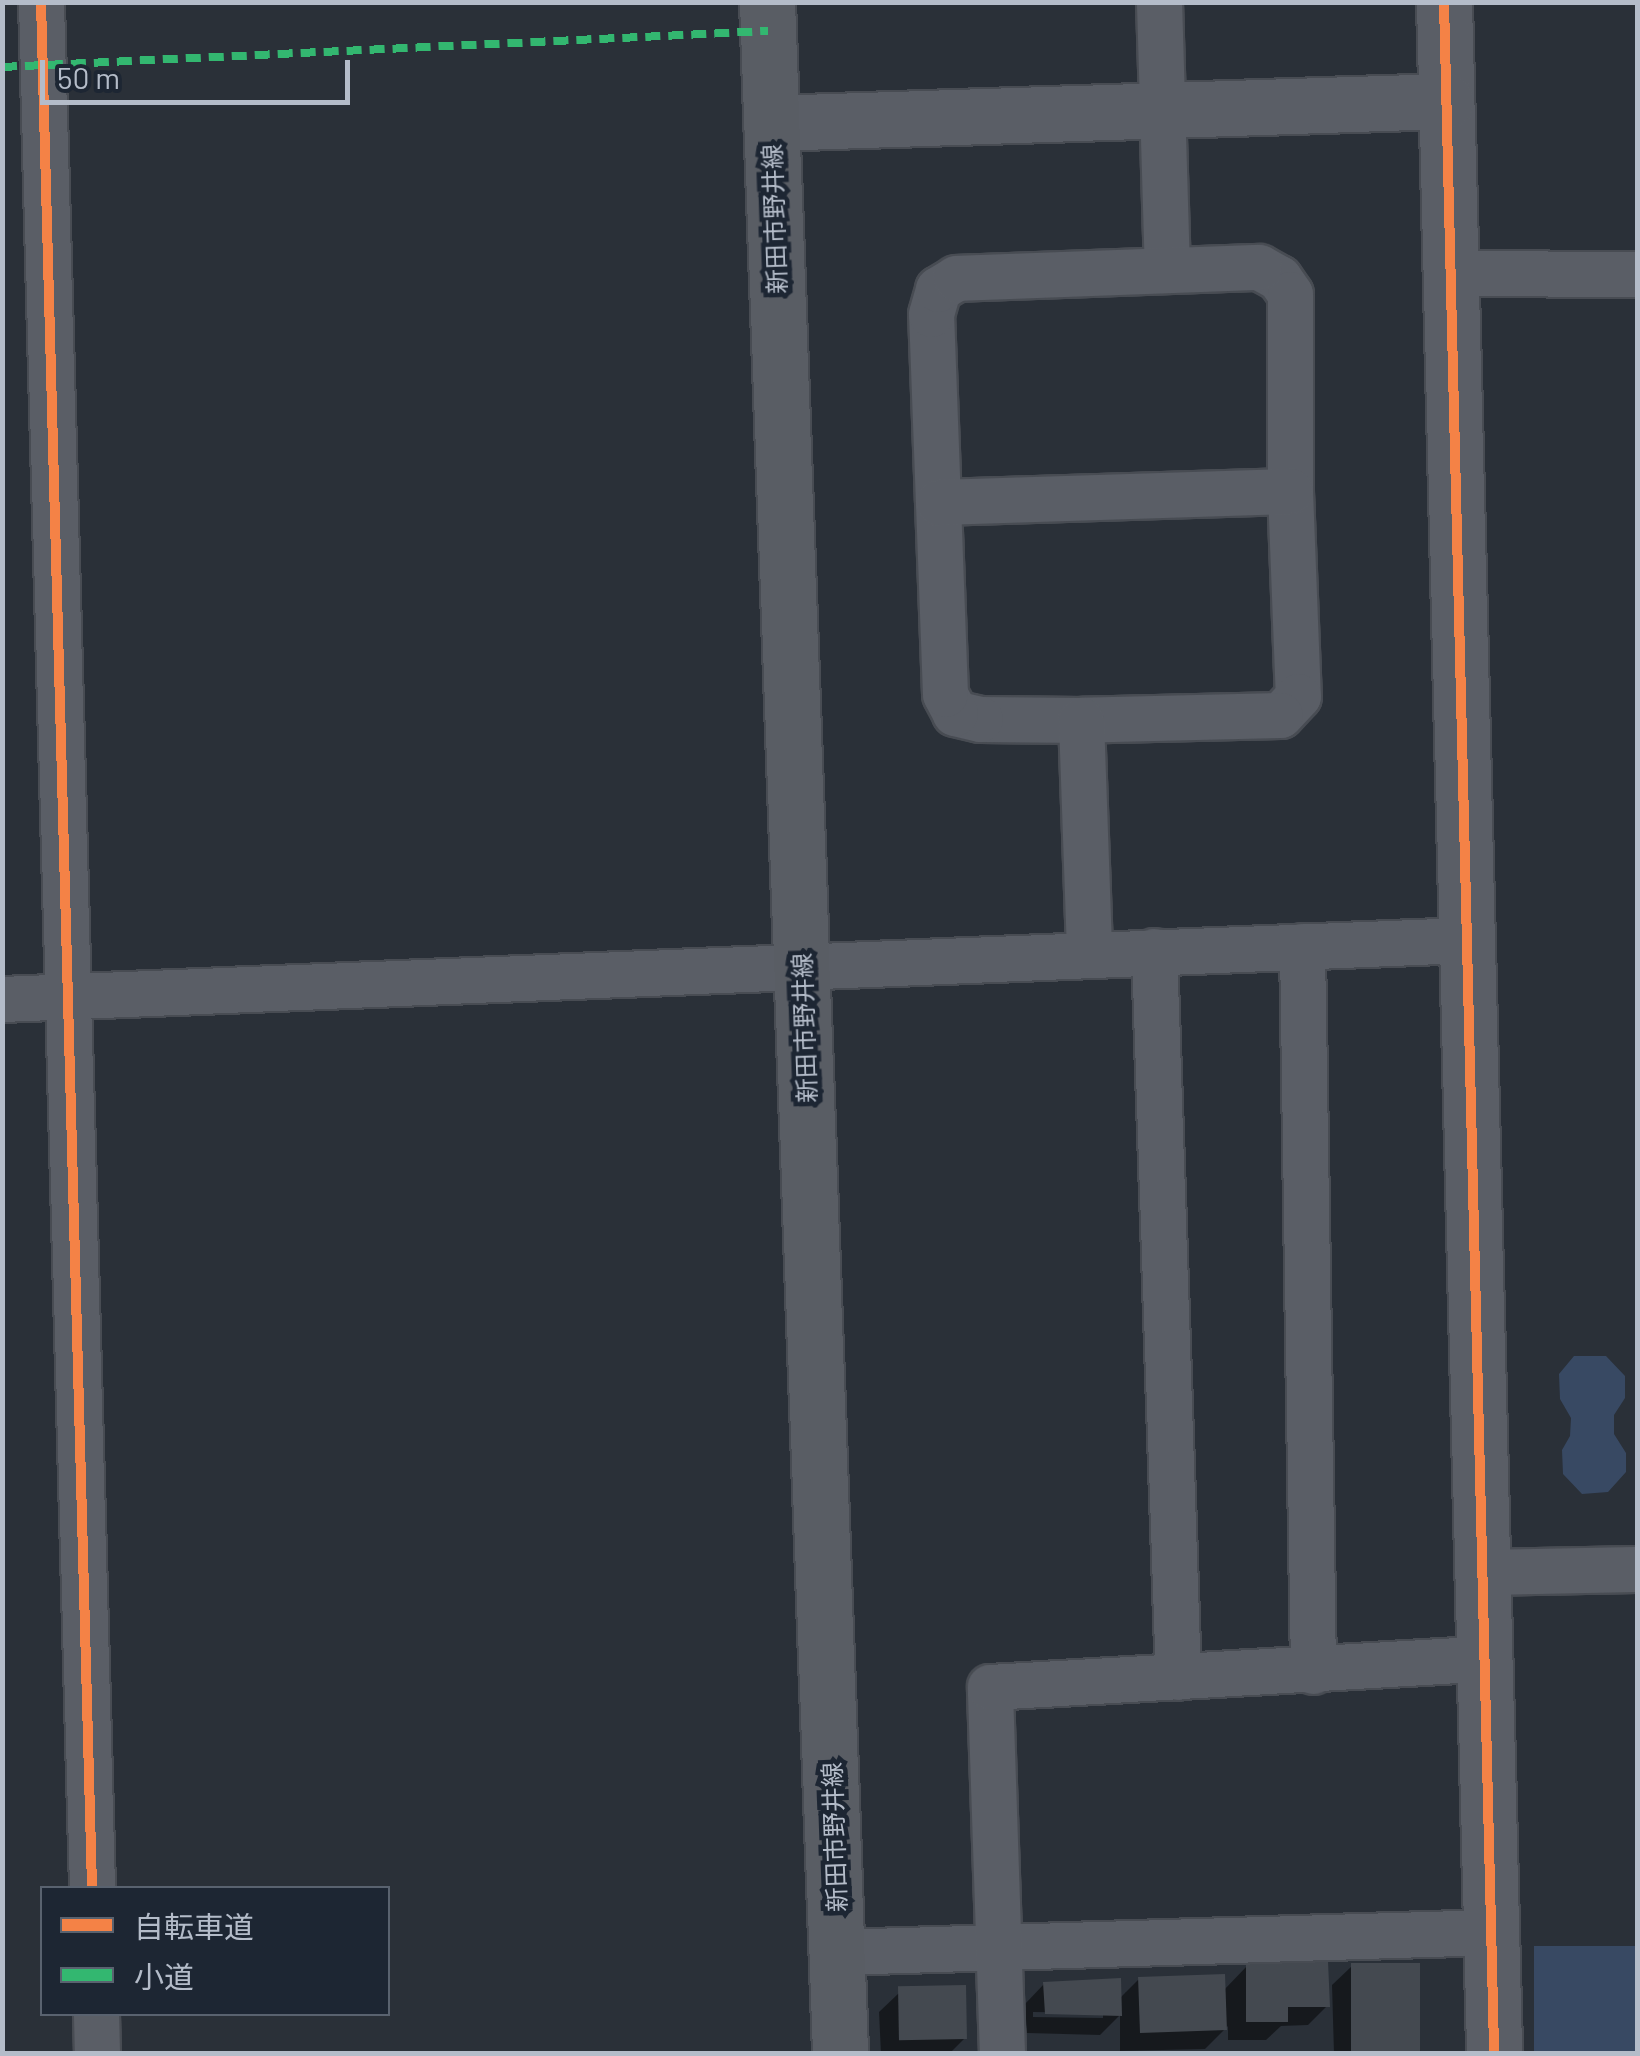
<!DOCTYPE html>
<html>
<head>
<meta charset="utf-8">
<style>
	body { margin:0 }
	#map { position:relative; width:1640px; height:2056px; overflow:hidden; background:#2a3038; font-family:Barlow,"Noto Sans JP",sans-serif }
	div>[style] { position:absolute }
	.water>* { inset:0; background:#384963; transform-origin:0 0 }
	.shadow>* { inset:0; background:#0007 }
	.building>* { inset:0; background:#444950; transform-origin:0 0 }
	.roads { filter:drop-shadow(2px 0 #484c53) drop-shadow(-2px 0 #484c53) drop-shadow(0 2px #484c53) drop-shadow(0 -2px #484c53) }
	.minor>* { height:45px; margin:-22.5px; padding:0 22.5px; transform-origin:22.5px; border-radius:22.5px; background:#5a5e66 }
	.tertiary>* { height:55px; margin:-27.5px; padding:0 27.5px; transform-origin:27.5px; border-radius:27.5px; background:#5a5e66 }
	.secondary>* { height:55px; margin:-27.5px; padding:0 27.5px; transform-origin:27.5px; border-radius:27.5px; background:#595d64 }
	.quiet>* { height:8px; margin-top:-4px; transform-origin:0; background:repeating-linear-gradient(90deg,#33b770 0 15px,transparent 0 23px) }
	.cycleway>* { height:10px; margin:-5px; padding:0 5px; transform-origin:5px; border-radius:5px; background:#f48246 }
	span { translate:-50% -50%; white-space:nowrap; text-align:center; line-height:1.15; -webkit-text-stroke:9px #1d2633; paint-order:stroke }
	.street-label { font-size:25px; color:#b4bcc9 }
	.frame { position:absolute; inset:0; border:5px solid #b4bcc9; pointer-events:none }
	.legend { position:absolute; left:40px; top:1886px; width:350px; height:130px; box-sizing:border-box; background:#1d2633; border:2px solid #59626f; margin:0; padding:12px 18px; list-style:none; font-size:30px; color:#b4bcc9 }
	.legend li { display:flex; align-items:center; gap:20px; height:50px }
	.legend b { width:50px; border:2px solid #59626f }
	.scale { position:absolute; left:40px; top:60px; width:310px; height:45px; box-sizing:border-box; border:5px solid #b4bcc9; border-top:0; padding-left:12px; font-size:30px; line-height:35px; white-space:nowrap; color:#b4bcc9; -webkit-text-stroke:8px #1d2633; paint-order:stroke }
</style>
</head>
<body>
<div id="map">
	<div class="water">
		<i style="clip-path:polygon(1574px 1356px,1606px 1356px,1625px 1376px,1625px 1398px,1614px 1415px,1614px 1434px,1626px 1453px,1626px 1472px,1608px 1492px,1582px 1494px,1563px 1474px,1562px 1450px,1570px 1436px,1571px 1418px,1560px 1399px,1559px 1374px)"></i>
		<i style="left:1637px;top:1946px;width:107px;height:103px;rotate:90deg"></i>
	</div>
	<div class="shadow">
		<i style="clip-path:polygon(evenodd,1247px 1966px,1327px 2006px,1308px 2025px,1281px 2026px,1266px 2040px,1228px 2040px,1228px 2026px,1205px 2049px,1120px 2051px,1120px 2015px,1100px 2035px,1027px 2033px,1025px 2004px,1044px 1984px,1119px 1999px,1140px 1978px,1223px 1991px,1247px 1966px,1033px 2012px,1103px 2013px,1103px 2018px,1033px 2017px,1033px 2012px)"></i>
		<i style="clip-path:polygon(1352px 1966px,1422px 2053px,1334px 2054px,1332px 1985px)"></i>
		<i style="clip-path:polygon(899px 1993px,965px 2038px,949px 2054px,881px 2054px,879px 2012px)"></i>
	</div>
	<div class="building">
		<i style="clip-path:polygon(1328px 1961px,1330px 2007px,1288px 2007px,1288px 2022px,1246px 2022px,1246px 1964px)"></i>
		<i style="left:1351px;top:1963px;width:69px;height:91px"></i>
		<i style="left:1225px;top:1974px;width:56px;height:87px;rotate:88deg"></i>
		<i style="clip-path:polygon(1121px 1978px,1122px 2016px,1045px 2014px,1043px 1982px)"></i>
		<i style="left:966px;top:1985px;width:54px;height:68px;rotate:89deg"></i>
	</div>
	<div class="roads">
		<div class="minor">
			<i style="left:41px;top:2px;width:1887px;rotate:88.45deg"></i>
			<i style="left:1159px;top:2px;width:268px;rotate:88.3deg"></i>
			<i style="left:1259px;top:267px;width:23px;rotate:29deg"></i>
			<i style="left:1279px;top:278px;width:19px;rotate:55deg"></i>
			<i style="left:1290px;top:294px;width:197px;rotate:90deg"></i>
			<i style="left:1290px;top:491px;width:205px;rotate:87.8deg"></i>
			<i style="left:1298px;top:696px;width:26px;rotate:133deg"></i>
			<i style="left:1280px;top:715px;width:199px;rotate:178.6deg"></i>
			<i style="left:1081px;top:720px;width:101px;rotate:-179.4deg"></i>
			<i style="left:980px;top:719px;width:26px;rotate:-167deg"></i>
			<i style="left:955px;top:713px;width:21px;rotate:-118deg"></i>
			<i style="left:945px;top:694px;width:380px;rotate:-92.1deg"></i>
			<i style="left:931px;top:314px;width:26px;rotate:-74deg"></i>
			<i style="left:938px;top:289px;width:21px;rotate:-31deg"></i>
			<i style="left:956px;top:278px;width:303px;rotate:-2.1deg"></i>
			<i style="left:1451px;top:273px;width:187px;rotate:0.3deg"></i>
			<i style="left:938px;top:502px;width:352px;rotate:-1.8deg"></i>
			<i style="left:1081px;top:720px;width:233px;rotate:88deg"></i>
			<i style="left:1302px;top:946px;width:725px;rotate:89.13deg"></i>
			<i style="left:1154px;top:951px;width:726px;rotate:88.11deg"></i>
			<i style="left:2px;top:999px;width:1466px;rotate:-2.31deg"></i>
			<i style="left:1482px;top:1572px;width:156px;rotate:-1.1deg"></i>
			<i style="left:838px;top:1952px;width:653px;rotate:-1.75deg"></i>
			<i style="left:96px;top:2014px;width:40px;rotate:88.6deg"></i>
			<i style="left:1002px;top:2054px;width:367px;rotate:-91.9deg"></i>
			<i style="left:990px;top:1687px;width:494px;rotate:-3.3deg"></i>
		</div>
		<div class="tertiary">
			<i style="left:1444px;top:2px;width:2053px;rotate:88.6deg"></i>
			<i style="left:771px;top:123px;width:675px;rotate:-1.87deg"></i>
		</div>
		<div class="secondary">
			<i style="left:767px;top:2px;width:2053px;rotate:87.96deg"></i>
		</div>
	</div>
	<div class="quiet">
		<i style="left:2px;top:67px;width:767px;rotate:-2.69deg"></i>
	</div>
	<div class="cycleway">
		<i style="left:41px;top:2px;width:1887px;rotate:88.45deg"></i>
		<i style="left:1444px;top:2px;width:2053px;rotate:88.6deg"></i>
	</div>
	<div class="street-label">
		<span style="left:774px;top:219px;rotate:-92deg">新田市野井線</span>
		<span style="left:804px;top:1028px;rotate:-92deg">新田市野井線</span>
		<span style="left:834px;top:1837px;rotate:-92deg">新田市野井線</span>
	</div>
	<div class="frame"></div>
	<ul class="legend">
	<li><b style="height:12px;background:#f48246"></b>自転車道</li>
	<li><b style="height:12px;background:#33b770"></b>小道</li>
	</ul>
	<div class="scale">50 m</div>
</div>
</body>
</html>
